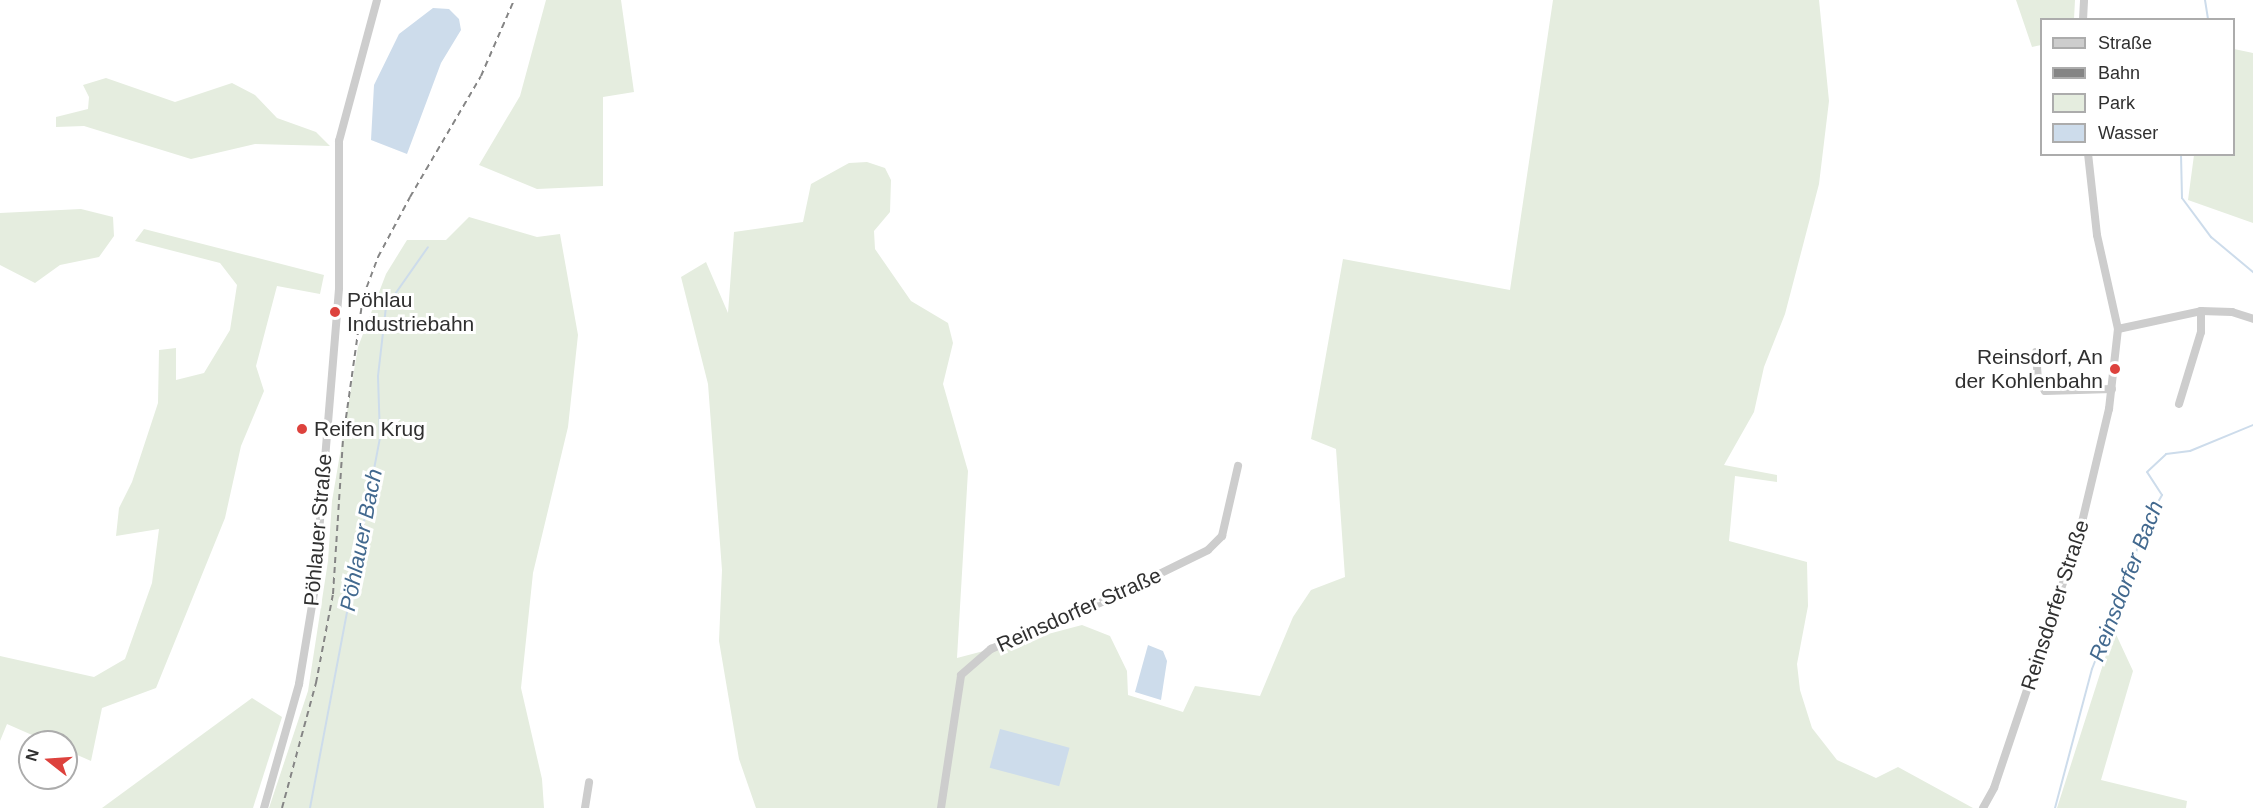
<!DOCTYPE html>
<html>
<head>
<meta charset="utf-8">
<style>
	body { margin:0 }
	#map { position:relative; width:2253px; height:808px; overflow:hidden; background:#fff; font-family:Helvetica,sans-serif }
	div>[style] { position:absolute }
	.green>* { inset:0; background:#e5eddf }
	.water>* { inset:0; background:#cddceb; transform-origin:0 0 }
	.stream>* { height:2px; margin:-1px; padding:0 1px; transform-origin:1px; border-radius:1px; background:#cddceb }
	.minor>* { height:8px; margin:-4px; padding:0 4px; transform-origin:4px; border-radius:4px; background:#cdcdcd }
	.rail>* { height:2px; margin-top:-1px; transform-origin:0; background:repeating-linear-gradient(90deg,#858585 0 6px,transparent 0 10.5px) }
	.dots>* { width:16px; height:16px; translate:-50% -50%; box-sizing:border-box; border:3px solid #fff; border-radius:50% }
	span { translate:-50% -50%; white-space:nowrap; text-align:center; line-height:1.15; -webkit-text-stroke:6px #fff; paint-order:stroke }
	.poi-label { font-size:21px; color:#303030 }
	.left { translate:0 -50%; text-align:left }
	.right { translate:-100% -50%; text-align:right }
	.street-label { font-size:21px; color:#303030 }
	.water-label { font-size:22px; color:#42698f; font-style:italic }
	.legend { position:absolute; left:2040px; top:18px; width:195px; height:138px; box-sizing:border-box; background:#fff; border:2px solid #acacac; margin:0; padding:8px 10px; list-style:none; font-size:18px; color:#303030 }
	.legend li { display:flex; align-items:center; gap:12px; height:30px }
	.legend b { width:30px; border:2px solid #acacac }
	.north { position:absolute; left:18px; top:730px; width:60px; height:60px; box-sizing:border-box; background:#fff; border:2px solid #acacac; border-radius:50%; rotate:287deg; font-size:16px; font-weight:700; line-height:24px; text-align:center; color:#303030 }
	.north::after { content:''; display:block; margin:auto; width:21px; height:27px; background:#dd423d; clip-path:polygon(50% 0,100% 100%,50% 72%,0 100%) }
</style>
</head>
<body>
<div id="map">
	<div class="green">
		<i style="clip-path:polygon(546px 0,621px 0,634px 92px,603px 97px,603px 186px,537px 189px,479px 165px,520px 96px)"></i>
		<i style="clip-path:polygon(1553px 0,1819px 0,1829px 101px,1819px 184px,1785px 314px,1764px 367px,1754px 412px,1724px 465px,1777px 475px,1777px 482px,1735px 476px,1729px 541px,1807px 562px,1808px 606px,1797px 664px,1800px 690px,1812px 728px,1837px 760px,1876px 778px,1898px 767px,1973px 808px,756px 808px,739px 759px,719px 641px,722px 570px,708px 384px,681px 277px,706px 262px,728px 313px,734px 232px,803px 222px,811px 184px,849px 163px,867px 162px,885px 168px,891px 180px,890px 212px,874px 231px,875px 249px,911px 301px,948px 323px,953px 343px,943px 384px,968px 471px,957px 658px,1082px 625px,1110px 636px,1127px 671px,1128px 695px,1183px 712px,1195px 686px,1260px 696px,1293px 617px,1311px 590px,1345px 577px,1336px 449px,1311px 439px,1343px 259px,1510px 290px)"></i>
		<i style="clip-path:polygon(2016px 0,2075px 0,2074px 19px,2042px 20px,2041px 45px,2032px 47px)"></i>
		<i style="clip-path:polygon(2234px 49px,2253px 53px,2253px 223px,2188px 200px,2194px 155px,2234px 154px)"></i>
		<i style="clip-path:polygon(106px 78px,175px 102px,232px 83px,255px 95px,277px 118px,316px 132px,330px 146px,255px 144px,191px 159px,84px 126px,56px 127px,56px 117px,88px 109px,89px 97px,83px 85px)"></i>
		<i style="clip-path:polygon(81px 209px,113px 217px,114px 236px,99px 257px,60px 265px,35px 283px,0 265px,0 213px)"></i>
		<i style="clip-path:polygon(469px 217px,537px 237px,560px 234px,578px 335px,568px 427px,533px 573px,521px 688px,542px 779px,544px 808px,269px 808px,308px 691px,328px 561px,332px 501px,358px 347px,386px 274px,407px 240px,446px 240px)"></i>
		<i style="clip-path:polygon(144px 229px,324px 275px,320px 294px,277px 286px,256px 366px,264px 391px,241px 446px,225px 518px,156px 688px,102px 708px,91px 761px,66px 750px,66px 742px,48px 742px,7px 724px,0 741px,0 656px,94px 677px,125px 659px,152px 583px,159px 529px,116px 536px,119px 508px,132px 482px,158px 403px,159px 350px,176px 348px,176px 380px,204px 373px,230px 330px,237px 285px,220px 263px,135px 241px)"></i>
		<i style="clip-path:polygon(2114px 630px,2133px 671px,2101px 780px,2187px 801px,2186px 808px,2057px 808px)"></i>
		<i style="clip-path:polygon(252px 698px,282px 717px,253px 808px,102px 808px)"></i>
	</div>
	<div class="water">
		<i style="clip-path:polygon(433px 8px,449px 9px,459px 19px,461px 30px,441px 63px,407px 154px,371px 140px,374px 85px,399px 34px)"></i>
		<i style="clip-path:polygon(1148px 645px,1163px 651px,1167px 661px,1161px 700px,1135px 692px)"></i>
		<i style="left:1000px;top:729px;width:72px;height:40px;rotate:15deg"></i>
	</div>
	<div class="stream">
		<i style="left:2205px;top:0;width:20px;rotate:81deg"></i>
		<i style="left:2181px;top:154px;width:44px;rotate:88.7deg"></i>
		<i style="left:2182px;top:198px;width:49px;rotate:53.4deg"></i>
		<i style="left:2211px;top:237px;width:55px;rotate:39.8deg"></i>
		<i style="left:310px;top:808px;width:378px;rotate:-79.3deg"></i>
		<i style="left:380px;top:437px;width:61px;rotate:-91.9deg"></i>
		<i style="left:378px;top:376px;width:69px;rotate:-83.4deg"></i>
		<i style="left:386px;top:307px;width:73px;rotate:-55deg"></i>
		<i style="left:2055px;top:808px;width:144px;rotate:-75.1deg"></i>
		<i style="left:2092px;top:669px;width:118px;rotate:-68.6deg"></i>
		<i style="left:2135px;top:559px;width:26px;rotate:-79deg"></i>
		<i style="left:2140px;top:533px;width:44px;rotate:-59.9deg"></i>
		<i style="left:2162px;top:495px;width:27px;rotate:-123deg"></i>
		<i style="left:2147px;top:472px;width:26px;rotate:-43deg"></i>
		<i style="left:2166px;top:454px;width:24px;rotate:-7deg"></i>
		<i style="left:2190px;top:451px;width:68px;rotate:-22.4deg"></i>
	</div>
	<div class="minor">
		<i style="left:2083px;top:20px;width:20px;rotate:-87deg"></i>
		<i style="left:2118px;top:329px;width:85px;rotate:-12.2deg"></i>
		<i style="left:2201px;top:311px;width:31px;rotate:2deg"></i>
		<i style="left:2232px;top:312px;width:22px;rotate:18deg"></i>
		<i style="left:2036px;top:352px;width:29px;rotate:86deg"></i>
		<i style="left:2038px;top:381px;width:12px;rotate:55deg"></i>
		<i style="left:2045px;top:391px;width:67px;rotate:-1.7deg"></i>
		<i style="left:2179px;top:404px;width:75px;rotate:-73deg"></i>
		<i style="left:2201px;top:332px;width:21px;rotate:-90deg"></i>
		<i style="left:264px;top:808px;width:129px;rotate:-74.2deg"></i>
		<i style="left:299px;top:684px;width:92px;rotate:-80.6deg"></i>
		<i style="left:314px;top:593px;width:306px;rotate:-85.3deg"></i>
		<i style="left:339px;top:288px;width:147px;rotate:-90deg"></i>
		<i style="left:339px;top:141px;width:146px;rotate:-74.9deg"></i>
		<i style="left:585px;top:808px;width:26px;rotate:-81deg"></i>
		<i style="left:941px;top:808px;width:134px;rotate:-81.4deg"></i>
		<i style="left:961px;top:675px;width:40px;rotate:-41deg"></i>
		<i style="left:991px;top:649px;width:121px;rotate:-22.9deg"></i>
		<i style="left:1102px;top:602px;width:118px;rotate:-26.1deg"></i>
		<i style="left:1208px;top:550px;width:20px;rotate:-45deg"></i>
		<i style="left:1222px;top:536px;width:72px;rotate:-77.1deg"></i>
		<i style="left:1983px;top:808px;width:23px;rotate:-61deg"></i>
		<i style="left:1994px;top:788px;width:263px;rotate:-71.4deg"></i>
		<i style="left:2078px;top:539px;width:134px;rotate:-76.6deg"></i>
		<i style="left:2109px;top:409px;width:81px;rotate:-83.6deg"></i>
		<i style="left:2118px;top:329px;width:96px;rotate:-102.6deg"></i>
		<i style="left:2097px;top:235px;width:81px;rotate:-96.3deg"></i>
	</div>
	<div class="rail">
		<i style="left:282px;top:808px;width:130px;rotate:-74.8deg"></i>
		<i style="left:316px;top:683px;width:91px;rotate:-79.2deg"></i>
		<i style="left:333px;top:594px;width:155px;rotate:-86.3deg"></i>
		<i style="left:343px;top:439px;width:143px;rotate:-82deg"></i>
		<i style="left:363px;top:297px;width:43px;rotate:-69.4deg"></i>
		<i style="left:378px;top:257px;width:68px;rotate:-61.9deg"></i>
		<i style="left:410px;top:197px;width:140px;rotate:-59.6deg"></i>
		<i style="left:481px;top:76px;width:83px;rotate:-66.5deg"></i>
	</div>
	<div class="dots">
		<i style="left:335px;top:312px;background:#dd423d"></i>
		<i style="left:2115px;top:369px;background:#dd423d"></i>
		<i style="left:302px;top:429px;background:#dd423d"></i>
	</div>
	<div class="poi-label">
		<span class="left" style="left:347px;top:312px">Pöhlau<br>Industriebahn</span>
		<span class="right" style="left:2103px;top:369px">Reinsdorf, An<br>der Kohlenbahn</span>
		<span class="left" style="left:314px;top:429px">Reifen Krug</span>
	</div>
	<div class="street-label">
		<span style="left:318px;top:530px;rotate:-85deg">Pöhlauer Straße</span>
		<span style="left:2055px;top:605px;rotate:-72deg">Reinsdorfer Straße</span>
		<span style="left:1079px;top:610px;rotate:-24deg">Reinsdorfer Straße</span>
	</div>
	<div class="water-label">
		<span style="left:361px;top:540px;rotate:-79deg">Pöhlauer Bach</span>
		<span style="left:2126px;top:581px;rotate:-69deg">Reinsdorfer Bach</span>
	</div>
	<ul class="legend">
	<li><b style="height:8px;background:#cdcdcd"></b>Straße</li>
	<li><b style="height:8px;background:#858585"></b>Bahn</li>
	<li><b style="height:16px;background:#e5eddf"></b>Park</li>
	<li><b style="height:16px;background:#cddceb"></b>Wasser</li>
	</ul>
	<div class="north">N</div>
</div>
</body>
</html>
